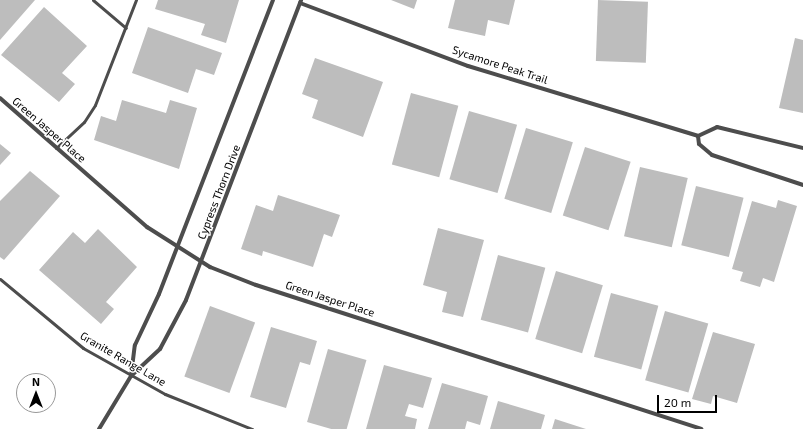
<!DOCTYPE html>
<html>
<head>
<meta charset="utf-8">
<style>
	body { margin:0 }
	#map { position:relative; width:803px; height:429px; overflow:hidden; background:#fff; font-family:"Exo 2",sans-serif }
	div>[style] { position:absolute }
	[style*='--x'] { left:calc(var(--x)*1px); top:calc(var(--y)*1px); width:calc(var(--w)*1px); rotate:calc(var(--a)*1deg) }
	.building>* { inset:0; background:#bdbdbd; transform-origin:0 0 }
	.lane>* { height:3px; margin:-1.5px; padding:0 1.5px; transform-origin:1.5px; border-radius:1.5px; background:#4d4d4d }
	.street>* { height:4px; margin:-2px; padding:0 2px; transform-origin:2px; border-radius:2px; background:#4d4d4d }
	span { translate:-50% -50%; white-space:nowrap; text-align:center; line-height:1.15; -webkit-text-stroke:3px #fff; paint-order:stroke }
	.street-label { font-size:11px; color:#000 }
	.north { position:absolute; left:16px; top:373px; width:40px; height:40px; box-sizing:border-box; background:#fff; border:1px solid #999; border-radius:50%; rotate:0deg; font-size:11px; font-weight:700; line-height:16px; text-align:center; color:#000 }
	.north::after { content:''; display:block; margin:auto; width:14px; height:18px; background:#000; clip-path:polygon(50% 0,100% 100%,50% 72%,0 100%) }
	.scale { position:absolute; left:657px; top:395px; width:60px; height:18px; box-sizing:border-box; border:2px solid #000; border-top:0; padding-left:5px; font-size:12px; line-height:14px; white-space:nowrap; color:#000; -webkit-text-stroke:3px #fff; paint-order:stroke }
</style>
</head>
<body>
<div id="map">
	<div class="building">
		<i style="clip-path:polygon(0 0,35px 0,0 40px)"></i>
		<i style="clip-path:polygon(158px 0,239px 0,226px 43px,201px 35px,205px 24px,155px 9px)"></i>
		<i style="clip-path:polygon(391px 0,417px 0,414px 9px)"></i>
		<i style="clip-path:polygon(455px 0,515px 0,509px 25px,488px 20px,485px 36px,448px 28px)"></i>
		<i style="left:598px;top:0;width:50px;height:61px;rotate:2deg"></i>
		<i style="clip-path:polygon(44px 7px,87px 46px,62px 73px,75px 84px,59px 102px,1px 55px)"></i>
		<i style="clip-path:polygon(148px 27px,222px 53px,214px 75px,196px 69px,188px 93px,132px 73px)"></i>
		<i style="clip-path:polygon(795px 38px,803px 40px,803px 113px,779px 108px)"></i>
		<i style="clip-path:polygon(315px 58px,383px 82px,363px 137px,312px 118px,318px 100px,302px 94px)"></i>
		<i style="left:411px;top:93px;width:49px;height:74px;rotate:15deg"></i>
		<i style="clip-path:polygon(122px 100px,166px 113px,170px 100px,197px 108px,179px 169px,94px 140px,101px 116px,116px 121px)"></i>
		<i style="left:469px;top:111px;width:50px;height:71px;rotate:16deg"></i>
		<i style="left:526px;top:128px;width:49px;height:74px;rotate:17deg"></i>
		<i style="clip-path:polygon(0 144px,11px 153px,0 165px)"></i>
		<i style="left:585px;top:147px;width:48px;height:72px;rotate:18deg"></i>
		<i style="left:640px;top:167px;width:49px;height:71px;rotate:13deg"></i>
		<i style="clip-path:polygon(30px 171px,60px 196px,4px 260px,0 257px,0 201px)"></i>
		<i style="left:696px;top:186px;width:49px;height:61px;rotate:14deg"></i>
		<i style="clip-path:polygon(278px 195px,340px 215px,332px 237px,324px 234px,313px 267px,263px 251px,262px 256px,241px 249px,256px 205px,273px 211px)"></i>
		<i style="clip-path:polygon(778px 200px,797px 206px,774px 282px,763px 278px,760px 287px,740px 281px,743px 272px,732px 269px,752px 201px,776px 208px)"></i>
		<i style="clip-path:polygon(438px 228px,484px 240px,463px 317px,442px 312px,447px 292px,423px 285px)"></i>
		<i style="clip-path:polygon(98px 229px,137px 267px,106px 302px,114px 309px,101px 324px,39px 270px,73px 232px,85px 243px)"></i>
		<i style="left:498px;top:255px;width:49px;height:67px;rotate:15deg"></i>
		<i style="left:556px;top:271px;width:49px;height:71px;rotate:17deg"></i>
		<i style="left:611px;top:293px;width:49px;height:66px;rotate:15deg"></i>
		<i style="left:210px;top:306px;width:48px;height:75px;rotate:20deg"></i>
		<i style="left:665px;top:311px;width:45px;height:72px;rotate:16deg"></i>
		<i style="clip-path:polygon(271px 327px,317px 341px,310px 365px,300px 362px,286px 408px,250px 397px)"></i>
		<i style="clip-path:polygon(713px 332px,755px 344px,737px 403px,713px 396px,711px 404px,692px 399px)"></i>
		<i style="left:328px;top:349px;width:40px;height:76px;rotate:16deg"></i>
		<i style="clip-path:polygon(384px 365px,432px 378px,423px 408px,409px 404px,405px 416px,417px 419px,415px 429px,366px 429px)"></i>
		<i style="clip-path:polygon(442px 383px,488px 396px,480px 425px,467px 421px,465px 429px,428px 429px)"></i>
		<i style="clip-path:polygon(498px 401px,545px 415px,541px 429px,490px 429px)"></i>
		<i style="clip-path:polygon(555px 419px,586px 429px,552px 429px)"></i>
	</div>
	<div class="lane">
		<i style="--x:93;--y:0;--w:43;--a:40.3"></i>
		<i style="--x:56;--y:148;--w:38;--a:-43"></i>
		<i style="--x:84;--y:122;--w:20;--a:-57"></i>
		<i style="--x:95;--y:105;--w:113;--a:-68.7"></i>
		<i style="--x:0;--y:279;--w:108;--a:39.7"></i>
		<i style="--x:83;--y:348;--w:94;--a:29.3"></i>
		<i style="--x:165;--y:394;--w:94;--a:21.9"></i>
	</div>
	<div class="street">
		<i style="--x:300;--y:3;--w:179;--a:20.6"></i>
		<i style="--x:468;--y:66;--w:240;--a:16.9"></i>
		<i style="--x:0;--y:98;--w:196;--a:41.3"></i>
		<i style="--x:147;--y:227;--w:75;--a:32.4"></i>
		<i style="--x:210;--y:267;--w:49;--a:21.4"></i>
		<i style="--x:256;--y:285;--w:468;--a:17.9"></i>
		<i style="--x:698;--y:136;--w:8;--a:83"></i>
		<i style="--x:699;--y:144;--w:17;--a:40"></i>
		<i style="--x:712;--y:155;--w:96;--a:18.2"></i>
		<i style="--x:698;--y:136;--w:21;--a:-25"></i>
		<i style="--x:717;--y:127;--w:89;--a:13.7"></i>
		<i style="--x:131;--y:376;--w:31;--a:-83"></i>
		<i style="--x:135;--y:345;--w:56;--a:-64.8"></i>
		<i style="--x:159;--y:294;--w:315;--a:-68.8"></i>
		<i style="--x:99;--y:429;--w:62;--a:-58.9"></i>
		<i style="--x:131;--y:376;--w:40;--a:-43"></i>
		<i style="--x:160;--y:349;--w:55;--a:-62"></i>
		<i style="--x:186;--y:300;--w:321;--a:-69"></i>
	</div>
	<div class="street-label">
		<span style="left:500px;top:65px;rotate:18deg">Sycamore Peak Trail</span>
		<span style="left:49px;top:130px;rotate:41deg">Green Jasper Place</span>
		<span style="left:219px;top:192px;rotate:-69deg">Cypress Thorn Drive</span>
		<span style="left:330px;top:299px;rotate:18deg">Green Jasper Place</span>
		<span style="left:123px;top:359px;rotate:30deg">Granite Range Lane</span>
	</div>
	<div class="north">N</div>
	<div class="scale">20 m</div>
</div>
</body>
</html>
